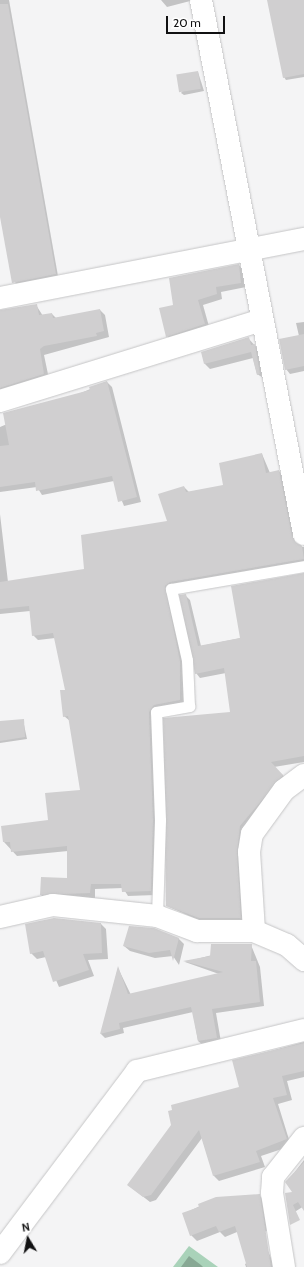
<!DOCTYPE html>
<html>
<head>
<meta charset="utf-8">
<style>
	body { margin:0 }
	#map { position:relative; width:304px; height:1267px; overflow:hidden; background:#f4f4f5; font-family:Cabin,sans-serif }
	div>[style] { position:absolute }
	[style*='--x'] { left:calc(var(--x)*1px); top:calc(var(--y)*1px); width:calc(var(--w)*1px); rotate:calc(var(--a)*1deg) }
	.green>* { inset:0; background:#a9d2b9 }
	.shadow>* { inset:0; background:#0003 }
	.building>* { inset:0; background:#d0cfd0; transform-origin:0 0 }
	.roads { filter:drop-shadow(0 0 1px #c5c5c6) drop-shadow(0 0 1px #c5c5c6) }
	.service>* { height:11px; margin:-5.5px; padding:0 5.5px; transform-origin:5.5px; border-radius:5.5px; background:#fff }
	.minor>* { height:22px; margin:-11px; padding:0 11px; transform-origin:11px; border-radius:11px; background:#fff }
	span { translate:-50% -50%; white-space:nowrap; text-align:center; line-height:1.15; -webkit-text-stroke:3.5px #fff; paint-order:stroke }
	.north { position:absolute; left:8px; top:1219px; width:40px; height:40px; -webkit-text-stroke:3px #fff; paint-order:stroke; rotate:350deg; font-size:11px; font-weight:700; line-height:16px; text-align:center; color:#111112 }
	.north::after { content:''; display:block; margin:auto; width:14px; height:18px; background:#111112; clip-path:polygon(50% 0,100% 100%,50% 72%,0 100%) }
	.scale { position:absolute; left:166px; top:16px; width:59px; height:18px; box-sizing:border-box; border:2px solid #111112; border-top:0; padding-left:5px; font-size:12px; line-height:14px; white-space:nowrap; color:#111112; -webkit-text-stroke:3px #fff; paint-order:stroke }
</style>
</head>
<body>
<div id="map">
	<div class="green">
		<i style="clip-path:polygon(189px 1246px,218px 1267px,173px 1267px)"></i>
	</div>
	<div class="shadow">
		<i style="clip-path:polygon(0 0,9px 0,58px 276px,16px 285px,0 212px)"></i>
		<i style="clip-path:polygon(194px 0,167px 7px,161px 0)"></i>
		<i style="clip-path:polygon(268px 0,304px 0,304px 77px,286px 80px,284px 77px)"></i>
		<i style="clip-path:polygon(198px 72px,204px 91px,184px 95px,181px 93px)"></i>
		<i style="clip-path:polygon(239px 265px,244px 271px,246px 287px,221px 292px,222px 299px,203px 305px,210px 330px,172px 341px,167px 336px,174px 306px)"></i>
		<i style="clip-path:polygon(36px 305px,43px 316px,52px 314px,56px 318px,100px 310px,105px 315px,109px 337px,44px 355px,49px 379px,0 396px,0 312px)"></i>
		<i style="clip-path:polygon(304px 322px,304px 371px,290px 374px,286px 369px,299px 336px,296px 323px)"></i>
		<i style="clip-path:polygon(248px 338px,259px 350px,265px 379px,257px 374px,253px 358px,210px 369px,205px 364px,202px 353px)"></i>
		<i style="clip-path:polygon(107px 382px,112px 387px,141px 502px,124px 506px,114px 481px,42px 495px,37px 487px,0 492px,0 427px)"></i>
		<i style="clip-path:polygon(262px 454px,270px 473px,279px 471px,283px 476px,300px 547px,304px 547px,304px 564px,171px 589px,185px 667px,185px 705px,159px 710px,155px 895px,128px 896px,123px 888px,95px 889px,95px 898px,46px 900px,41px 895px,68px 879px,68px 851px,17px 856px,4px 842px,49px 821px,81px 791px,70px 721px,64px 716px,66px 691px,55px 638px,38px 640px,33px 635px,30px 611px,0 614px,0 514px,8px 582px,85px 570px,168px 522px,184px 487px,189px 492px,224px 486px)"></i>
		<i style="clip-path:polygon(304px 574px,304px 762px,274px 767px,288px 780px,245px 831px,245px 923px,205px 923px,167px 906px,231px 713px,226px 673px,200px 678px,196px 673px,185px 595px,190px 600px,201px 646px,241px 638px)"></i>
		<i style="clip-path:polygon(23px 720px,27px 739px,0 743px,0 722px)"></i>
		<i style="clip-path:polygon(101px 924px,106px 929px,108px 959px,88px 960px,94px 976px,59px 987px,46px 957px,37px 959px,31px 953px)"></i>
		<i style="clip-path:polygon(178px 938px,184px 944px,179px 965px,173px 956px,155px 958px,130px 951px,124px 946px)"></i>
		<i style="clip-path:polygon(251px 945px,260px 967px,264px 1006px,216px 1013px,221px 1042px,203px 1045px,198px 1041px,193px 1012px,123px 1028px,124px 1033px,105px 1038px,101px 1034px,118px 968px,131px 995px,219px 974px,185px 962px)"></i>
		<i style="clip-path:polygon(304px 1042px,304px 1077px,287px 1081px,292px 1100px,278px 1104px,291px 1146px,261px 1156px,265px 1167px,219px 1181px,214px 1176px,202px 1138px,156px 1200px,150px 1202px,128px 1185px,240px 1088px,234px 1061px)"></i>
		<i style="clip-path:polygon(304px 1160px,304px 1206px,293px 1213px,288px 1208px,294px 1193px,287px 1182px)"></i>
		<i style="clip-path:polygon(259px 1195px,265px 1201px,269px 1229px,246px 1245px,237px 1232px,225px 1237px,220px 1232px,197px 1241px,191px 1235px,183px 1214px,217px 1198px)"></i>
		<i style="clip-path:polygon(268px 1251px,275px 1267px,246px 1267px,245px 1264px)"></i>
		<i style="clip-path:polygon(189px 1256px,201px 1265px,203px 1267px,181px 1267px)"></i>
	</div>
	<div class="building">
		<i style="clip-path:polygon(267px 0,304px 0,304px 74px,283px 78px)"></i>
		<i style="clip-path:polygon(0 4px,8px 4px,56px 274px,12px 283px,0 217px)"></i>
		<i style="left:198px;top:71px;width:18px;height:22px;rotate:81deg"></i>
		<i style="clip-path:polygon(239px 264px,241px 283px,216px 287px,217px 294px,198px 300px,205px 324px,166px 337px,159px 308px,173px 305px,169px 278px)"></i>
		<i style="clip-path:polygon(37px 304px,39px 315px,52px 313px,53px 318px,100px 309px,104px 331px,96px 333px,97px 336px,44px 346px,40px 349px,44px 374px,0 388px,0 310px)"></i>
		<i style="clip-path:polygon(304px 334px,304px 366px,285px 370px,279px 339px)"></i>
		<i style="clip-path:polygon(249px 337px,251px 345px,255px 344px,260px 374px,257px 375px,251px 352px,204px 364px,201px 352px)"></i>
		<i style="clip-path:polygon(107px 381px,137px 497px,118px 502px,112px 476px,36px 491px,35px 482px,0 487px,0 446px,9px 445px,3px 413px,90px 390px,89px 387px)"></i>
		<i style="clip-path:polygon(262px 453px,266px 473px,279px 470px,292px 536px,302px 546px,304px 559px,170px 582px,165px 586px,180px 661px,180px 700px,154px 705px,149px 712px,153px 820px,151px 891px,122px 892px,121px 884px,91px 884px,90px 893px,40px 895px,41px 877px,67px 878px,67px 846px,11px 852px,10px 842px,3px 842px,1px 826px,48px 820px,45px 793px,80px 790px,68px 716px,63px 717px,60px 690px,65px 690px,53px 633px,32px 636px,29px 606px,0 609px,0 582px,84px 569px,81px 535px,167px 521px,158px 494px,184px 486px,186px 492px,223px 485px,219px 463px)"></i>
		<i style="clip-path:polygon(304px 573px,304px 756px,271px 762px,283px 775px,240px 826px,237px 853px,241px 918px,199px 918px,166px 906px,163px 718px,230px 712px,224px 668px,195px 674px,179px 595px,186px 594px,198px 646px,240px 638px,231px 586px)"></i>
		<i style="clip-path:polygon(24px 719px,25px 737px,0 741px,0 721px)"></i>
		<i style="clip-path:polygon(54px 918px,101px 923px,102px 953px,83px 954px,89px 970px,53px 982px,43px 951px,30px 954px,25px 924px)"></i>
		<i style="clip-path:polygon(129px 926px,154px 928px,179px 938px,173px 961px,170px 950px,149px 953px,123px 946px)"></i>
		<i style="clip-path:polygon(211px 944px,252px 944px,251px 961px,256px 961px,260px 1002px,212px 1009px,217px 1038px,198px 1041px,191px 1007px,119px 1023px,120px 1029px,100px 1034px,118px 966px,128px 994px,223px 972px,183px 961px,210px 956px)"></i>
		<i style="clip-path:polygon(304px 1043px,304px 1071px,282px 1076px,287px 1095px,273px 1098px,287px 1139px,256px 1151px,260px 1162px,213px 1176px,199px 1130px,151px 1195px,143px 1197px,127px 1185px,171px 1125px,168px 1111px,172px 1110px,171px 1105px,239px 1087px,232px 1060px)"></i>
		<i style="clip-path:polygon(304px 1162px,304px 1211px,298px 1202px,293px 1205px,300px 1220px,290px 1225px,285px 1193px,292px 1192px,285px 1182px)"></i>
		<i style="clip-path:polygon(260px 1194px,271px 1267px,247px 1267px,235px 1226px,219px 1232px,216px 1226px,190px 1236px,182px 1213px,199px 1207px,198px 1204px,216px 1197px)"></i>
	</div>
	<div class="roads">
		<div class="service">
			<i style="--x:157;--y:916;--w:96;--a:-88.2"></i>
			<i style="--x:160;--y:820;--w:108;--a:-92.1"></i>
			<i style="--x:156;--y:712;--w:34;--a:-10"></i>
			<i style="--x:189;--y:706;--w:46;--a:-92.5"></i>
			<i style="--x:187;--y:660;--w:73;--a:-102.7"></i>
			<i style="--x:171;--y:589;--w:135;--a:-9.8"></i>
		</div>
		<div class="minor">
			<i style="--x:201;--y:0;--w:544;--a:79.08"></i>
			<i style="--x:0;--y:298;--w:310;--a:-11"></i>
			<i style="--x:0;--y:401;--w:274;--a:-17.2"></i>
			<i style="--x:0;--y:917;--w:54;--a:-12.8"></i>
			<i style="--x:53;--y:905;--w:105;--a:6"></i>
			<i style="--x:157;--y:916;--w:43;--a:20.6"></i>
			<i style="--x:197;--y:931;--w:57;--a:0"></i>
			<i style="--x:254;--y:931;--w:36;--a:23"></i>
			<i style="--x:287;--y:945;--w:23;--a:41"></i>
			<i style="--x:254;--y:931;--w:79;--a:-93.6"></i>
			<i style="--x:249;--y:852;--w:18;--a:-81"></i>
			<i style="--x:252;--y:834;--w:54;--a:-54"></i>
			<i style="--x:284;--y:790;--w:25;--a:-37"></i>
			<i style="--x:0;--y:1253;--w:228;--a:-53"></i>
			<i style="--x:137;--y:1071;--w:172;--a:-13.8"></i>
			<i style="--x:284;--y:1267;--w:75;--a:-99.2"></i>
			<i style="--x:272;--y:1193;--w:16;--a:-86"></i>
			<i style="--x:273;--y:1177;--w:50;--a:-51.5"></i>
		</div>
	</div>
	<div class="north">N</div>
	<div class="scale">20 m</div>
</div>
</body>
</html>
